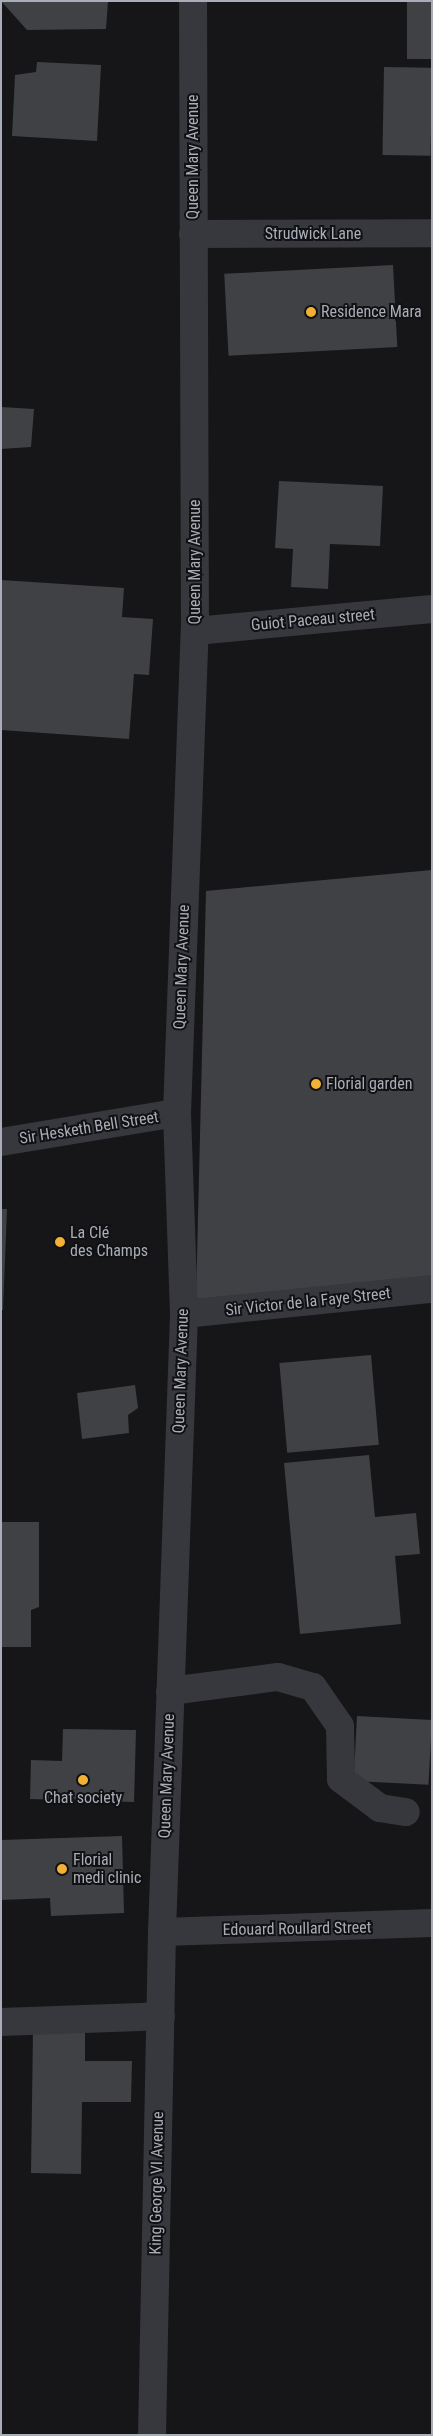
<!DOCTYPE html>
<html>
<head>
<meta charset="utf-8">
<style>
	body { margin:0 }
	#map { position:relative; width:433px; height:2436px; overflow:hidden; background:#161618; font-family:"Roboto Condensed",sans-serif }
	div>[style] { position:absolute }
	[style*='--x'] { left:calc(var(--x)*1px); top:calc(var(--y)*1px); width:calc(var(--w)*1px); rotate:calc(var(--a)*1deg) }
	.building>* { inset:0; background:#404145; transform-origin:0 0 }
	.minor>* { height:28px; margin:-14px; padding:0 14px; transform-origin:14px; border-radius:14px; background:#37383d }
	.dots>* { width:14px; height:14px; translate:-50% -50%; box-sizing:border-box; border:2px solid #111113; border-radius:50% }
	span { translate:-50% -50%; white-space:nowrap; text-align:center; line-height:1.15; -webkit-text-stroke:4px #111113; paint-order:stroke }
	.street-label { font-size:16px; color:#a8adb8 }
	.poi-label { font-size:16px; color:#a8adb8 }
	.left { translate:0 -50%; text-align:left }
	.frame { position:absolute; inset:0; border:2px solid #a8adb8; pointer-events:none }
</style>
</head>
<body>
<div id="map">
	<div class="building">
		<i style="clip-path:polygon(1px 1px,108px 1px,106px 29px,27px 30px)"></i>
		<i style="left:407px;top:1px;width:25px;height:58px"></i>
		<i style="clip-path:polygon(37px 62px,101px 65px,97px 141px,12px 136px,15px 75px,36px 72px)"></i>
		<i style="left:384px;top:67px;width:48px;height:88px;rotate:1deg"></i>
		<i style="left:393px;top:265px;width:82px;height:169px;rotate:87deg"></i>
		<i style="clip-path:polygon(1px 407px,34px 409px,31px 447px,1px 449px)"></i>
		<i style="clip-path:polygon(279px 481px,383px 486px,380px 546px,330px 544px,328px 589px,291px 587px,293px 549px,275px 548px)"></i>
		<i style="clip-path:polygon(1px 580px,124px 588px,122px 617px,153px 619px,149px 675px,134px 674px,129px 739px,1px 730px)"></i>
		<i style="clip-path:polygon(432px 870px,432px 1277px,196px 1299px,206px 891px)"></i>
		<i style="clip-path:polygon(1px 1209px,7px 1209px,3px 1310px,1px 1310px)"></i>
		<i style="left:371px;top:1355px;width:90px;height:92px;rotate:85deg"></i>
		<i style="clip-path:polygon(135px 1385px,138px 1408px,128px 1415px,129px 1433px,82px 1439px,77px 1393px)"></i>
		<i style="clip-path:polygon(369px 1455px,375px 1517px,416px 1513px,420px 1554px,395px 1556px,401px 1624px,300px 1634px,284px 1463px)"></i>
		<i style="clip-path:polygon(1px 1522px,39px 1522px,39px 1607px,31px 1610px,31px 1647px,1px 1647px)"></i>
		<i style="left:357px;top:1716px;width:75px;height:65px;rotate:3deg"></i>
		<i style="clip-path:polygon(63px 1729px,136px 1730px,134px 1802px,30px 1799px,31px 1760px,62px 1761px)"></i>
		<i style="clip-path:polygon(122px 1836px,124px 1913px,51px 1916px,50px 1898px,1px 1900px,1px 1840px)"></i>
		<i style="clip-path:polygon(33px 2031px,85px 2031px,85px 2061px,132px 2061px,131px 2102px,82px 2102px,81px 2174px,31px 2173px)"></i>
	</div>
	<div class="minor">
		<i style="--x:193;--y:234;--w:239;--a:-0.2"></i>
		<i style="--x:195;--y:631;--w:238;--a:-5.3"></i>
		<i style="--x:1;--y:1142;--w:178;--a:-9.4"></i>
		<i style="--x:184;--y:1314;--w:249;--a:-5.8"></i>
		<i style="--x:170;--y:1691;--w:109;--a:-7.4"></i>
		<i style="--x:278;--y:1677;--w:36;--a:16"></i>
		<i style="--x:313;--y:1687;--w:47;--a:55.3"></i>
		<i style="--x:340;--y:1726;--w:53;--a:88.9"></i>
		<i style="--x:341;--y:1779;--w:49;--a:36.6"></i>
		<i style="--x:380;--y:1808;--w:26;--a:9"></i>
		<i style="--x:162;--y:1932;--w:270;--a:-1.9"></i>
		<i style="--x:1;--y:2022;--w:160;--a:-2.1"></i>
		<i style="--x:152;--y:2435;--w:503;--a:-88.86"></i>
		<i style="--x:162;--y:1932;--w:618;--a:-87.96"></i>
		<i style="--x:184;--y:1314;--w:201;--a:-92"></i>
		<i style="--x:177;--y:1113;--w:482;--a:-87.9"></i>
		<i style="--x:195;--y:631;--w:630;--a:-90.18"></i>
	</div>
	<div class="dots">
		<i style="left:311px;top:312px;background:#f2b134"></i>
		<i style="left:316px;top:1084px;background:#f2b134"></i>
		<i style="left:60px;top:1242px;background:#f2b134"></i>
		<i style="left:83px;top:1780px;background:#f2b134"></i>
		<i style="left:62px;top:1869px;background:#f2b134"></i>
	</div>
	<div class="street-label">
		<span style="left:193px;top:157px;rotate:-90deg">Queen Mary Avenue</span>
		<span style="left:313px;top:234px">Strudwick Lane</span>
		<span style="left:195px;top:562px;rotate:-90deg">Queen Mary Avenue</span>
		<span style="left:313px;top:620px;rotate:-5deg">Guiot Paceau street</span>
		<span style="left:182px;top:967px;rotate:-88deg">Queen Mary Avenue</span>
		<span style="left:89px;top:1128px;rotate:-9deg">Sir Hesketh Bell Street</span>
		<span style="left:308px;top:1302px;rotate:-6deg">Sir Victor de la Faye Street</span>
		<span style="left:181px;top:1371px;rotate:-88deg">Queen Mary Avenue</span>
		<span style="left:167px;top:1776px;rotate:-88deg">Queen Mary Avenue</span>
		<span style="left:297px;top:1929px;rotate:-1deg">Edouard Roullard Street</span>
		<span style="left:157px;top:2183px;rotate:-89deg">King George VI Avenue</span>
	</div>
	<div class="poi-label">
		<span class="left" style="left:321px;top:312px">Residence Mara</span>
		<span class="left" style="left:326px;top:1084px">Florial garden</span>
		<span class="left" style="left:70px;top:1242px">La Clé<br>des Champs</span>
		<span style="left:83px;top:1798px">Chat society</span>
		<span class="left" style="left:73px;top:1869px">Florial<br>medi clinic</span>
	</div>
	<div class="frame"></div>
</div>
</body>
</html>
